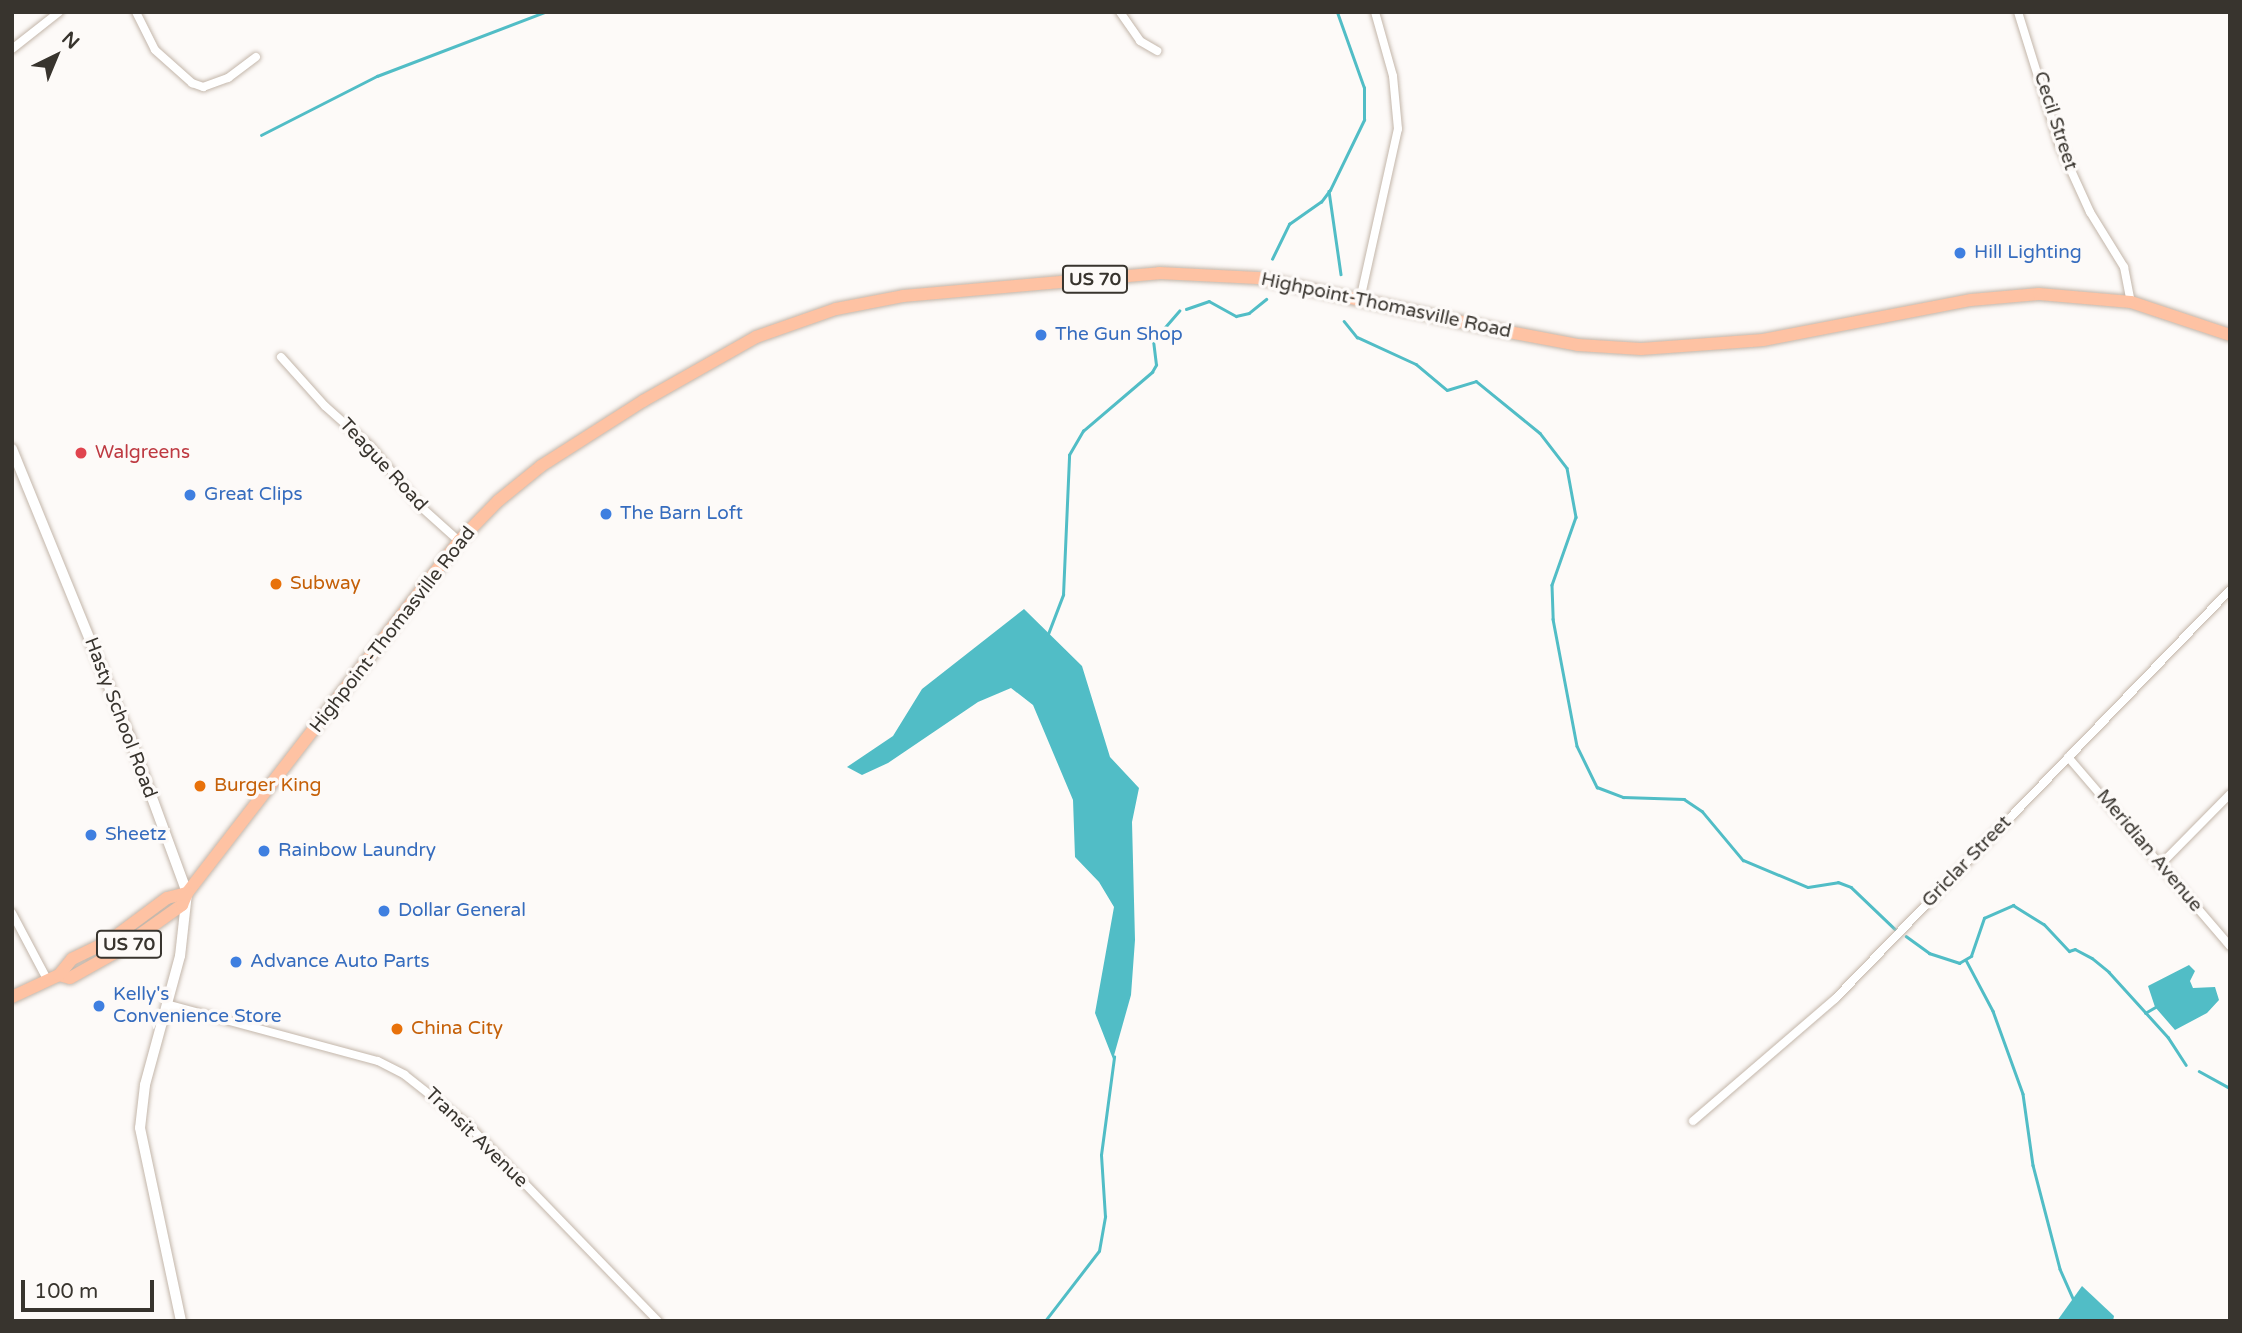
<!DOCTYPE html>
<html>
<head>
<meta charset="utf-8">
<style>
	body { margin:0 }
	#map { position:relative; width:2242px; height:1333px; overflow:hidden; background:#fdfaf8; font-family:"Varela Round",sans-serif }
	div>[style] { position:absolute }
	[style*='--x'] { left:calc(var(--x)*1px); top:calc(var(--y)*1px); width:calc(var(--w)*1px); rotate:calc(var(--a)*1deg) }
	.water>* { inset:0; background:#51bdc6 }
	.stream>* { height:2.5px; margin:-1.25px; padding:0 1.25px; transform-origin:1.25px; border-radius:1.25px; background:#51bdc6 }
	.roads { filter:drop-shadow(0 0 2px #c3b6aa) drop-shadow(0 0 2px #c3b6aa) }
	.minor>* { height:8px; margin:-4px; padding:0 4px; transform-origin:4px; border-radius:4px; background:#fff }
	.tertiary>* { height:10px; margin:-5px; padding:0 5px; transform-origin:5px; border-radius:5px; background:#fff }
	.primary>* { height:12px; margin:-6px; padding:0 6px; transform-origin:6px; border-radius:6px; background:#fec2a3 }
	.dots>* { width:19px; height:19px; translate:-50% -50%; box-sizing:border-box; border:4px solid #fdfaf8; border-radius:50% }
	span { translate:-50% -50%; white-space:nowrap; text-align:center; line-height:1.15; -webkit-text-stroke:7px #fdfaf8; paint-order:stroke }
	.shield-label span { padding:2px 5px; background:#fdfaf8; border:2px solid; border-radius:5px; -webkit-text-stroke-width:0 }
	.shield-label { font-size:18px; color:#38342e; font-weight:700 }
	.street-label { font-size:19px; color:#38342e }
	.shop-label { font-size:19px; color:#366cbe }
	.left { translate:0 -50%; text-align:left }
	.health-label { font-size:19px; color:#be3a42 }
	.food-label { font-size:19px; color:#c56008 }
	.frame { position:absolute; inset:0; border:14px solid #38342e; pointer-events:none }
	.north { position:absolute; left:21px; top:21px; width:70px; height:70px; -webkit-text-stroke:5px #fdfaf8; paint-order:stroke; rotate:43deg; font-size:19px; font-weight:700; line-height:28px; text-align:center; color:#38342e }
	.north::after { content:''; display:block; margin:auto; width:24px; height:32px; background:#38342e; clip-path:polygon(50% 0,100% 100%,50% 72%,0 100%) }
	.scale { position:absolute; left:21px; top:1280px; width:133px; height:32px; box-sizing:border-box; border:4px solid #38342e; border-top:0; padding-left:9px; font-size:21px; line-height:24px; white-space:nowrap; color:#38342e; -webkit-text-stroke:5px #fdfaf8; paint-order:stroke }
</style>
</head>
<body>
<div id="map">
	<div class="water">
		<i style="clip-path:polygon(1024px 609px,1082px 666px,1110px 757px,1139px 788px,1132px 822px,1135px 940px,1131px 995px,1113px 1059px,1095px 1013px,1114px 907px,1099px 882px,1075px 857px,1073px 800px,1033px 705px,1011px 688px,978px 702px,888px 763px,862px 775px,847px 767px,893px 736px,922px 689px)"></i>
		<i style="clip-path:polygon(2189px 965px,2195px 971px,2190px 981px,2193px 988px,2215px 987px,2219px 1000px,2207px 1013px,2175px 1030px,2155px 1007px,2148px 986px)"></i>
		<i style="clip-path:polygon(2082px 1286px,2114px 1316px,2113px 1321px,2057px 1321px)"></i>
	</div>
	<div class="stream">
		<i style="--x:261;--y:135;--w:130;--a:-27"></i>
		<i style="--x:377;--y:76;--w:180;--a:-20.9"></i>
		<i style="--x:1329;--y:191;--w:84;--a:81.8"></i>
		<i style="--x:1272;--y:259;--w:39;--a:-64"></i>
		<i style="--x:1289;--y:224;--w:39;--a:-35"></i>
		<i style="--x:1321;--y:202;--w:15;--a:-53"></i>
		<i style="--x:1330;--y:190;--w:78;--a:-64.1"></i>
		<i style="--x:1364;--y:120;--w:32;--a:-90"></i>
		<i style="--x:1364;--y:88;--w:81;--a:-109.6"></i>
		<i style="--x:1186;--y:309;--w:24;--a:-19"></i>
		<i style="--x:1209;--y:301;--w:31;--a:29"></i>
		<i style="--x:1236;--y:316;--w:13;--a:-13"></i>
		<i style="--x:1249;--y:313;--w:22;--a:-39"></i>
		<i style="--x:1344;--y:321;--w:21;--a:51"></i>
		<i style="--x:1357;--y:337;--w:65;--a:24.6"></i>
		<i style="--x:1416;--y:364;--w:40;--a:40"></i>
		<i style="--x:1447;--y:390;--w:30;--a:-17"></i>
		<i style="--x:1476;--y:381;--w:82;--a:39.1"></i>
		<i style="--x:1540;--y:433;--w:44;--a:52.4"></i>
		<i style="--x:1567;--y:468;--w:50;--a:79.6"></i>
		<i style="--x:1576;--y:517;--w:72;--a:109.4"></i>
		<i style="--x:1552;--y:585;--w:34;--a:88"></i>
		<i style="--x:1553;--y:619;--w:129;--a:79.3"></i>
		<i style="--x:1577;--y:746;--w:46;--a:64"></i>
		<i style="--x:1597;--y:787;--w:28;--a:21"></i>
		<i style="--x:1623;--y:797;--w:61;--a:1.9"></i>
		<i style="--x:1684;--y:799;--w:22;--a:34"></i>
		<i style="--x:1702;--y:811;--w:64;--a:50.1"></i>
		<i style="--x:1743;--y:860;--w:70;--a:22.6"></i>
		<i style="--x:1808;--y:887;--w:30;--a:-9"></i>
		<i style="--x:1838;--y:882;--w:14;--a:21"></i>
		<i style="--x:1851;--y:887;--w:61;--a:43.7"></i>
		<i style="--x:1048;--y:634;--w:42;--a:-69"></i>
		<i style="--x:1063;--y:595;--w:140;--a:-87.5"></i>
		<i style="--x:1069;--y:455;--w:28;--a:-60"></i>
		<i style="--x:1083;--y:431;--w:91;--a:-40.5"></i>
		<i style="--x:1152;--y:372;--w:8;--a:-60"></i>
		<i style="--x:1156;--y:365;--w:24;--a:-97"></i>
		<i style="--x:1153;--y:341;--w:40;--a:-49"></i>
		<i style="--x:1906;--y:936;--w:29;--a:36"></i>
		<i style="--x:1929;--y:953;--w:32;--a:18"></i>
		<i style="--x:1959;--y:963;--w:14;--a:-30"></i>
		<i style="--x:1971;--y:956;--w:40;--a:-71.1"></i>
		<i style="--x:1984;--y:918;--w:32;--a:-24"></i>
		<i style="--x:2013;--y:905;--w:36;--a:32"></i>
		<i style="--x:2044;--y:924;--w:37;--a:47"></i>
		<i style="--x:2069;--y:951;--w:6;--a:-18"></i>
		<i style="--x:2075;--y:949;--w:19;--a:28"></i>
		<i style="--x:2092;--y:958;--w:22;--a:39"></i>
		<i style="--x:2109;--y:972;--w:88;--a:47.8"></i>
		<i style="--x:2168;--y:1037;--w:33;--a:57"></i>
		<i style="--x:1966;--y:960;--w:58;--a:62.1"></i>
		<i style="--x:1993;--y:1011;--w:88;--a:70.1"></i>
		<i style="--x:2023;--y:1094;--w:72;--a:82"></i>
		<i style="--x:2033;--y:1165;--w:107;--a:75.4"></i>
		<i style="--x:2060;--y:1269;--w:32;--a:66"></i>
		<i style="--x:2145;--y:1013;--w:14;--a:-30"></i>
		<i style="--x:2199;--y:1071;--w:35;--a:29"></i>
		<i style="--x:1045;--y:1321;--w:88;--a:-52.4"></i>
		<i style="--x:1099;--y:1251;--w:35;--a:-80"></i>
		<i style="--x:1105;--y:1217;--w:62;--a:-93.7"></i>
		<i style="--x:1101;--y:1155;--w:99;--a:-82.4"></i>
	</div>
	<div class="roads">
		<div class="minor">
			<i style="--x:136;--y:12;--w:42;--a:63.4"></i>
			<i style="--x:155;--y:50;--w:50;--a:41.7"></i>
			<i style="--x:192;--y:83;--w:12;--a:20"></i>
			<i style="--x:203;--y:87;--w:27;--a:-20"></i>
			<i style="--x:228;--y:78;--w:35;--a:-37"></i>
			<i style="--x:1120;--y:12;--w:35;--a:55"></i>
			<i style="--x:1140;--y:41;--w:20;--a:30"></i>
			<i style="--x:2018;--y:12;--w:138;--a:72.7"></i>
			<i style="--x:2059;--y:144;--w:75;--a:65.5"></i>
			<i style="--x:2090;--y:212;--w:65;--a:58.3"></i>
			<i style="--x:2124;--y:267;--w:36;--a:79"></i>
			<i style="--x:12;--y:49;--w:60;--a:-38.2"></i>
			<i style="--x:1360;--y:300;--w:175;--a:-77.5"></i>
			<i style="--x:1398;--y:129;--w:53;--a:-95.4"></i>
			<i style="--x:1393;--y:76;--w:66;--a:-105.7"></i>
			<i style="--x:281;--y:357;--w:66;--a:48.1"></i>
			<i style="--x:325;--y:406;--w:62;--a:41.7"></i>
			<i style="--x:371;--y:447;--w:78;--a:50.2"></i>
			<i style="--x:421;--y:507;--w:51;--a:41.8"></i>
			<i style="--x:2068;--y:757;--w:249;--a:49.4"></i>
			<i style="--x:2161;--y:864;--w:98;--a:-45.4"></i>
			<i style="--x:12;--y:913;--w:77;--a:62.1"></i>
			<i style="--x:170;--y:1005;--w:215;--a:15.1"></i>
			<i style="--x:378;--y:1061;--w:30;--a:27"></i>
			<i style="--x:405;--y:1075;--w:80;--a:38.4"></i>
			<i style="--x:468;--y:1125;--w:273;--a:45.9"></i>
			<i style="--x:1693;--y:1121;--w:187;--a:-40.7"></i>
			<i style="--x:1835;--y:999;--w:569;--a:-46"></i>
		</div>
		<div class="tertiary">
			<i style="--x:12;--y:449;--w:309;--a:67.8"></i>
			<i style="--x:129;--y:735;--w:168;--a:69.8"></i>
			<i style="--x:187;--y:893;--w:63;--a:96.3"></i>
			<i style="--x:180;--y:956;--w:134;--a:105.2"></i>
			<i style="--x:145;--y:1085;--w:43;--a:96.6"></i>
			<i style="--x:140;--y:1128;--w:197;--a:78"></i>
		</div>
		<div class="primary">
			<i style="--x:59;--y:975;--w:11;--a:15"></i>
			<i style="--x:70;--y:978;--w:49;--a:-29.2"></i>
			<i style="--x:113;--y:954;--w:85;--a:-35.4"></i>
			<i style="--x:182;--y:905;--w:13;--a:-67"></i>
			<i style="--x:187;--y:893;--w:445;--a:-52.3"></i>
			<i style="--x:459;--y:541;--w:56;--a:-45.7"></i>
			<i style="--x:498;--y:501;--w:55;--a:-39.1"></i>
			<i style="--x:541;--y:466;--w:121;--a:-32.5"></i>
			<i style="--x:643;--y:401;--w:130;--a:-29.5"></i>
			<i style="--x:756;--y:337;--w:85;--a:-19.3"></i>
			<i style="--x:836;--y:309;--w:68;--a:-11"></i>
			<i style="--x:903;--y:296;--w:257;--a:-5.1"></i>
			<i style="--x:1159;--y:273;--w:99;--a:2.9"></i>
			<i style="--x:1258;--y:278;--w:240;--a:12.2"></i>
			<i style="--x:1493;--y:329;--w:86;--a:10.7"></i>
			<i style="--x:1578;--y:345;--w:63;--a:3.6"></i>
			<i style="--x:1641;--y:349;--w:122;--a:-4.2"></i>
			<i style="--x:1763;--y:340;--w:212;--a:-10.9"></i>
			<i style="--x:1971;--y:300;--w:68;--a:-5"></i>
			<i style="--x:2039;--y:294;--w:92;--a:5"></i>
			<i style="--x:2131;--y:302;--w:104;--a:18.4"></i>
			<i style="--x:12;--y:997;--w:52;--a:-25.1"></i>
			<i style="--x:59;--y:975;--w:21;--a:-51"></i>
			<i style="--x:72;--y:959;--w:41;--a:-25.9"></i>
			<i style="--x:109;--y:941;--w:72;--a:-36.6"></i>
			<i style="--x:167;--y:898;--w:21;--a:-14"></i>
		</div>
	</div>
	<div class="dots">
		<i style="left:1960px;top:253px;background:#3f7fe0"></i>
		<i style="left:1041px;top:335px;background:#3f7fe0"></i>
		<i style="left:81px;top:453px;background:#e0444e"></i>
		<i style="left:190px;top:495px;background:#3f7fe0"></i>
		<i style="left:606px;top:514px;background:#3f7fe0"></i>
		<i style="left:276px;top:584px;background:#e8710a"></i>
		<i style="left:200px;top:786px;background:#e8710a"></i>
		<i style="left:91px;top:835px;background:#3f7fe0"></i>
		<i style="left:264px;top:851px;background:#3f7fe0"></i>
		<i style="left:384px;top:911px;background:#3f7fe0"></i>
		<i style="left:236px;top:962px;background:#3f7fe0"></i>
		<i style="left:99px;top:1006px;background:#3f7fe0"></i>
		<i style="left:397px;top:1029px;background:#e8710a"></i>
	</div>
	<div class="shield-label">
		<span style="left:1095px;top:279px">US 70</span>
		<span style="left:129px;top:944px">US 70</span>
	</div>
	<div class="street-label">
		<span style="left:2055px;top:121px;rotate:72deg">Cecil Street</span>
		<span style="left:1386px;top:306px;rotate:12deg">Highpoint-Thomasville Road</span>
		<span style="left:383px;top:465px;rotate:47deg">Teague Road</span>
		<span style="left:393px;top:630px;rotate:-52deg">Highpoint-Thomasville Road</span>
		<span style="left:120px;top:718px;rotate:69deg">Hasty School Road</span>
		<span style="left:2149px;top:851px;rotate:50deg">Meridian Avenue</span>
		<span style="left:1967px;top:862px;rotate:-46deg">Griclar Street</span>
		<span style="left:476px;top:1138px;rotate:44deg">Transit Avenue</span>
	</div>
	<div class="shop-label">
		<span class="left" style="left:1974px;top:253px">Hill Lighting</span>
		<span class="left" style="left:1055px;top:335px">The Gun Shop</span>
		<span class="left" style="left:204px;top:495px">Great Clips</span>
		<span class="left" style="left:620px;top:514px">The Barn Loft</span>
		<span class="left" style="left:105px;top:835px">Sheetz</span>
		<span class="left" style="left:278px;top:851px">Rainbow Laundry</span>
		<span class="left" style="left:398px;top:911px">Dollar General</span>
		<span class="left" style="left:250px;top:962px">Advance Auto Parts</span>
		<span class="left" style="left:113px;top:1006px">Kelly's<br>Convenience Store</span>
	</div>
	<div class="health-label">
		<span class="left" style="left:95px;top:453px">Walgreens</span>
	</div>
	<div class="food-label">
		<span class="left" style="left:290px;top:584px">Subway</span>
		<span class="left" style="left:214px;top:786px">Burger King</span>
		<span class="left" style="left:411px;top:1029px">China City</span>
	</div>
	<div class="frame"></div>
	<div class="north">N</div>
	<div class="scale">100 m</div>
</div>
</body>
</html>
